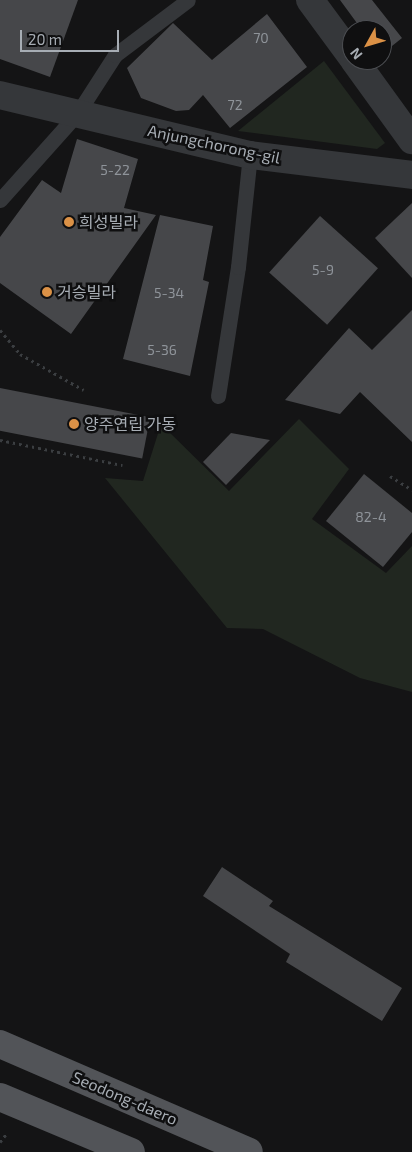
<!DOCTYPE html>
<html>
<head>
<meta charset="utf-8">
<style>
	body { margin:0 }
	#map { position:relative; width:412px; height:1152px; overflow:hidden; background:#141415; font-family:"Exo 2","Noto Sans KR",sans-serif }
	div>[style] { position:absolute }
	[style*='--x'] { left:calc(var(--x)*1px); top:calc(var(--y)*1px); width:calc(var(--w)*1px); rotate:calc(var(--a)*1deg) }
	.green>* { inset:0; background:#212720 }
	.building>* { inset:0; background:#46474a; transform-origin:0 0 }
	.path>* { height:3px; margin-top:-1.5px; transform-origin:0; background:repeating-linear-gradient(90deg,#3b3e41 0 2.5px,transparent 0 6.5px) }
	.service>* { height:15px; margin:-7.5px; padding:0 7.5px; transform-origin:7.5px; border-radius:7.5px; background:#35373a }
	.minor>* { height:28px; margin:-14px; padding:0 14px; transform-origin:14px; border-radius:14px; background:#35373a }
	.primary>* { height:28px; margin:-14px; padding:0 14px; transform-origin:14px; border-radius:14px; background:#525458 }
	.dots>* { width:14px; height:14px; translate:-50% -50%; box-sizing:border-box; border:2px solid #0f0f10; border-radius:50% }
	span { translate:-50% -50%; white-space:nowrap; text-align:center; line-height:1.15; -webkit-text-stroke:5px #0f0f10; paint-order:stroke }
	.number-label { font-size:14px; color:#8f949a }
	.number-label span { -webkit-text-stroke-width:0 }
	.street-label { font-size:16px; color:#a7adb4 }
	.poi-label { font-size:16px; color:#a7adb4 }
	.left { translate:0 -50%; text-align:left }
	.north { position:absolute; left:342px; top:20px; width:50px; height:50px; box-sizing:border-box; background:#0f0f10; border:1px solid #4c4e52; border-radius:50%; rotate:231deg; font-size:14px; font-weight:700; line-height:20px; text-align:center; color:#a7adb4 }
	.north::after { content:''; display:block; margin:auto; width:18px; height:22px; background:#db9146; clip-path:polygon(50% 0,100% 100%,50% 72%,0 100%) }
	.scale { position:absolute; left:20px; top:30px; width:99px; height:22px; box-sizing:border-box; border:2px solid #a7adb4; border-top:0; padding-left:6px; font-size:15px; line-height:18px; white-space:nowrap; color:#a7adb4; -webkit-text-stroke:4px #0f0f10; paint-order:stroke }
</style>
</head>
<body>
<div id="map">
	<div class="green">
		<i style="clip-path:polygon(324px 61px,385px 143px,377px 149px,238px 131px)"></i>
		<i style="clip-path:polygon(299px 419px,349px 469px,312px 519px,386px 573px,412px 546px,412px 692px,360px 678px,263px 629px,227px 628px,105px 478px,143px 481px,161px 424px,229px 491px)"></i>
	</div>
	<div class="building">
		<i style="clip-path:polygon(0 0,78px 0,50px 77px,0 59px)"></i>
		<i style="clip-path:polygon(340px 0,372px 0,402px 38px,382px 54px,382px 30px,362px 30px)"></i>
		<i style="clip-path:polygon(267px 14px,307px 67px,230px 128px,203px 95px,189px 110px,176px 111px,141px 98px,127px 68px,173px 23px,212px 60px)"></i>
		<i style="clip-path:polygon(77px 139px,138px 159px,124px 208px,156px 215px,71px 334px,0 283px,0 237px,42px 180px,61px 193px)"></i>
		<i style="clip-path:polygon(412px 203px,412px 278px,375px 238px)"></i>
		<i style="clip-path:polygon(160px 215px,213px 226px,203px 280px,209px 282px,190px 376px,123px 359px)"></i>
		<i style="left:320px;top:216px;width:78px;height:76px;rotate:42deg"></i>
		<i style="clip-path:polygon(412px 310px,412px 442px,360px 392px,340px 414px,285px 400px,349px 328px,372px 350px)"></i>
		<i style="left:0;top:388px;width:153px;height:42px;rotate:11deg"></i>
		<i style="clip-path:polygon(231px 433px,270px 440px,226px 485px,203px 462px)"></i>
		<i style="clip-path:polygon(364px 474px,412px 513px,412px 532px,383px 567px,326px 521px)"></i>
		<i style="clip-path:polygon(222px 867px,273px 901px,269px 906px,402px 988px,382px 1021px,286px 962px,290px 954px,203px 896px)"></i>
	</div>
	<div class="path">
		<i style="--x:0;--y:330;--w:31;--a:50"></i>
		<i style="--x:20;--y:354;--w:73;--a:29.4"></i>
		<i style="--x:0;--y:440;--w:125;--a:11.6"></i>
		<i style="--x:390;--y:476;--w:26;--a:32"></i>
		<i style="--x:0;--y:1142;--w:11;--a:-52"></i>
	</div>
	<div class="service">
		<i style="--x:0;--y:200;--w:115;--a:-48.2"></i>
		<i style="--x:77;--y:114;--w:70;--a:-57.2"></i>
		<i style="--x:115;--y:55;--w:91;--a:-37"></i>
		<i style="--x:218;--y:396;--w:131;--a:-81.2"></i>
		<i style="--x:238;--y:267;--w:113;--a:-83.9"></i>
	</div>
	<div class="minor">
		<i style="--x:310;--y:0;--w:71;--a:53.6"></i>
		<i style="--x:354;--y:60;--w:99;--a:54.1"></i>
		<i style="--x:0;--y:95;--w:257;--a:13.5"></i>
		<i style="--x:250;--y:155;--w:163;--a:7"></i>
	</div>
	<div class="primary">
		<i style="--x:0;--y:1044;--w:271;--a:23.4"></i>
		<i style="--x:0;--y:1097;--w:142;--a:22.8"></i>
	</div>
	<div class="dots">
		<i style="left:69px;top:222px;background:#db9146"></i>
		<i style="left:47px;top:292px;background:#db9146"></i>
		<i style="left:74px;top:424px;background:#db9146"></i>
	</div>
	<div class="number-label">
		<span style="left:261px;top:38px">70</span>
		<span style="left:235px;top:105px">72</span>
		<span style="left:115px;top:170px">5-22</span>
		<span style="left:323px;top:270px">5-9</span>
		<span style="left:169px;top:293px">5-34</span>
		<span style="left:162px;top:350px">5-36</span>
		<span style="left:371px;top:517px">82-4</span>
	</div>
	<div class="street-label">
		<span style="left:214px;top:144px;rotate:12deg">Anjungchorong-gil</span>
		<span style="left:125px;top:1098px;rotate:23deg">Seodong-daero</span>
	</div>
	<div class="poi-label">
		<span class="left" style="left:79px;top:222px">희성빌라</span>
		<span class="left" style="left:57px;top:292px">거승빌라</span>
		<span class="left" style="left:84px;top:424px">양주연립 가동</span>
	</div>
	<div class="north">N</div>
	<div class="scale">20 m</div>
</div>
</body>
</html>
